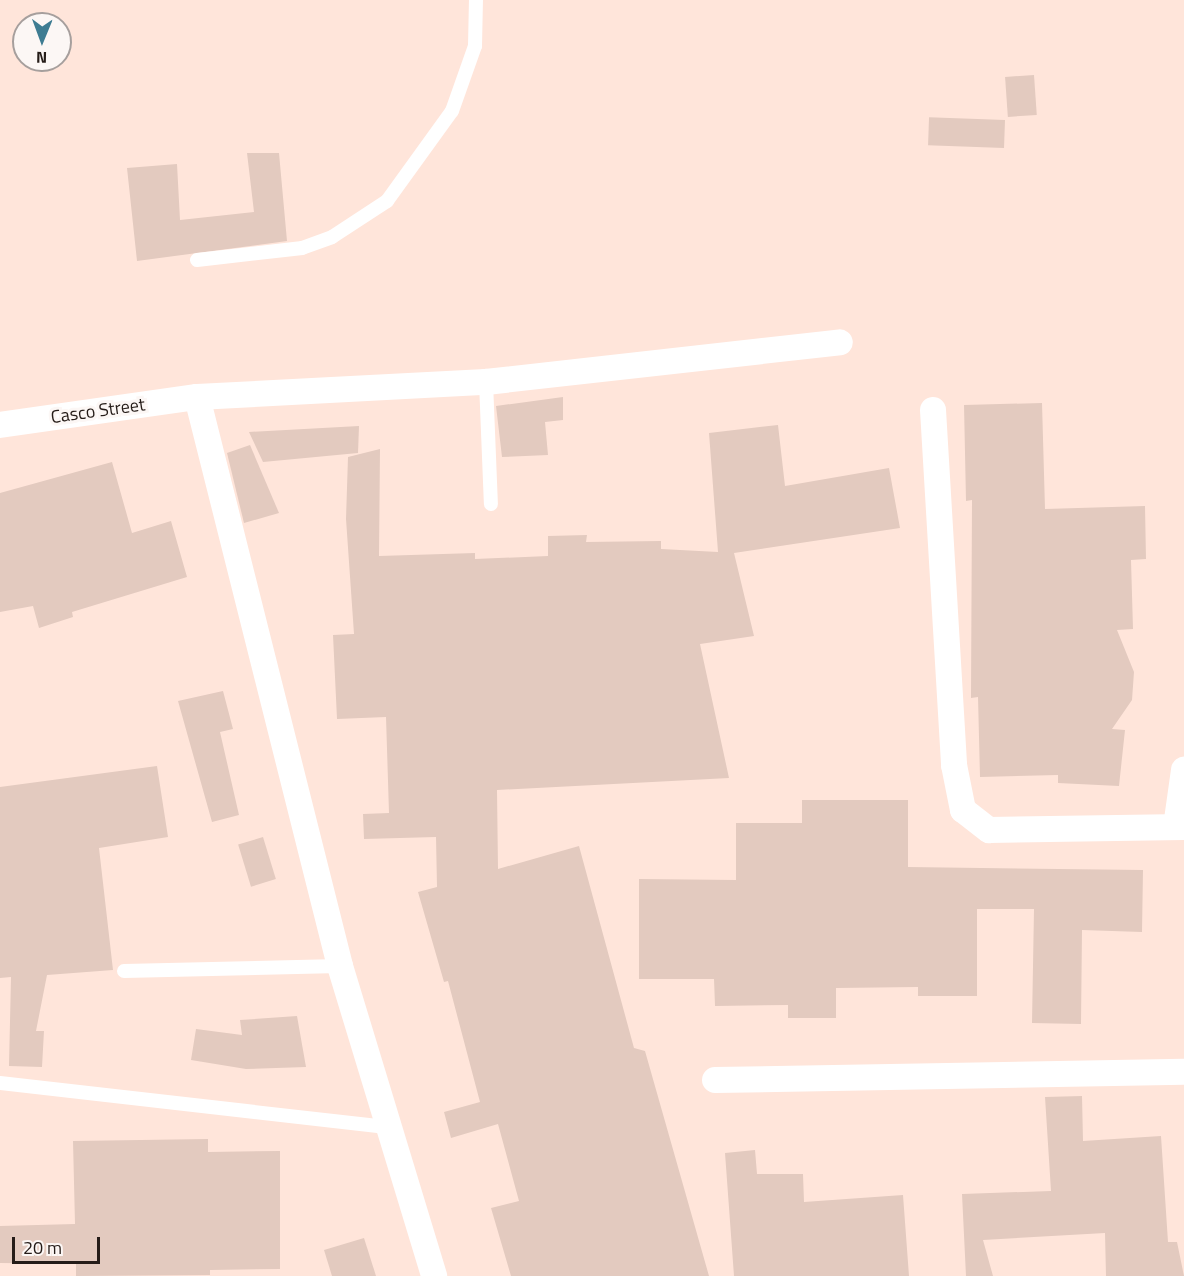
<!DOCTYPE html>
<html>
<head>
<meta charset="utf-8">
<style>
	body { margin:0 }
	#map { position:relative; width:1184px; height:1276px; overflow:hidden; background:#ffe5da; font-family:"Titillium Web",sans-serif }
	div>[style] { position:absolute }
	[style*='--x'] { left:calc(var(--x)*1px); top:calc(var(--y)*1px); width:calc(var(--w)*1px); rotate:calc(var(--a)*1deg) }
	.building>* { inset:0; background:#e3cabf; transform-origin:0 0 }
	.lane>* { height:14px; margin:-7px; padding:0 7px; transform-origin:7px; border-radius:7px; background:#fff }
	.street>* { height:26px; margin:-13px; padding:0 13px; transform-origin:13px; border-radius:13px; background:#fff }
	span { translate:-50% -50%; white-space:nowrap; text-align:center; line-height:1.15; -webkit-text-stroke:6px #fcf7f5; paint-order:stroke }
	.street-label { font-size:18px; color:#251c18 }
	.north { position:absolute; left:12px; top:12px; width:60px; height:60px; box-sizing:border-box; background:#fcf7f5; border:2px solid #a69f9d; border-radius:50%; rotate:181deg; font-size:16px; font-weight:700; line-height:24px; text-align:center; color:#251c18 }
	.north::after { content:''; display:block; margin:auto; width:21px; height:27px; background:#3e7c92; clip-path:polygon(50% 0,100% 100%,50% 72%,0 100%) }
	.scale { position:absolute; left:12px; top:1237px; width:88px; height:27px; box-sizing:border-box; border:3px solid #251c18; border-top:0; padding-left:8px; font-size:18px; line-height:21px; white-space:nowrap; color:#251c18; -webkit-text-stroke:4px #fcf7f5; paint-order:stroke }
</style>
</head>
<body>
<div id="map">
	<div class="building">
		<i style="left:1034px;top:75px;width:40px;height:29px;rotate:86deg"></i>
		<i style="left:1005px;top:120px;width:28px;height:76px;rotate:92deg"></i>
		<i style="clip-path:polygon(247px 153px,279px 153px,287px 241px,137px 261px,127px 168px,177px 164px,180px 220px,254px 212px)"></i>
		<i style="clip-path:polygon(563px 397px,563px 420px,545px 422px,548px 455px,502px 457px,496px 406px)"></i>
		<i style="clip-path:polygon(1042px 403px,1045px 509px,1145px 506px,1146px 559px,1131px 560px,1133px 629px,1117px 630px,1134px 672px,1132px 700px,1112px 729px,1125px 730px,1119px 786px,1058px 783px,1058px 775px,980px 777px,978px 697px,971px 698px,972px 500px,966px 501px,964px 405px)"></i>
		<i style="clip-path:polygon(778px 425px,785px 486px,889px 468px,900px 528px,734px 553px,754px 636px,700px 644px,729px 778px,497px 790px,498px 869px,579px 846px,634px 1048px,645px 1051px,709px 1276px,511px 1276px,491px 1208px,519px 1201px,498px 1124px,451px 1138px,444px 1112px,480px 1102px,448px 981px,444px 982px,418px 892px,437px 887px,436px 837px,364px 839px,363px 814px,389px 813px,386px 717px,337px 719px,333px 635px,354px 634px,346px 519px,348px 457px,380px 449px,379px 556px,475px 553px,475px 559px,548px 556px,548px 536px,587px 535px,586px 542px,661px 541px,661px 549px,718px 552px,709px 433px)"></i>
		<i style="clip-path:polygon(359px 426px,358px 453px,263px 462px,249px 432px)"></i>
		<i style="clip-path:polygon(250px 445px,279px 513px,244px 523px,227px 453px)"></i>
		<i style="clip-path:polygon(112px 462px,132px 533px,171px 521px,187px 577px,72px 612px,73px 617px,39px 628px,33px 606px,0 612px,0 493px)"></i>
		<i style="clip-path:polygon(223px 691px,233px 729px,220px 732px,239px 815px,212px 822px,178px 701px)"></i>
		<i style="clip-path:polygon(157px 766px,168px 837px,99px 848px,113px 970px,47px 975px,36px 1031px,44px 1031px,42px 1067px,9px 1066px,11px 977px,0 978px,0 787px)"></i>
		<i style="clip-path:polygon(802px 800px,908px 800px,908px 867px,1143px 870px,1142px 932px,1082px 930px,1081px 1024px,1032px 1023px,1034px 909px,977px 909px,977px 996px,918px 996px,918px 987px,836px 988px,836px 1018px,788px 1018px,788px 1005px,715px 1006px,714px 979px,639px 979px,639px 879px,736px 880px,736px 823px,802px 823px)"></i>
		<i style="left:263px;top:837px;width:44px;height:26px;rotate:73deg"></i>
		<i style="clip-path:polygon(297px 1016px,306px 1067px,246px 1069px,191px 1060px,196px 1029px,242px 1035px,240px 1020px)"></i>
		<i style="clip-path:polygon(1082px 1096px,1083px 1141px,1161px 1136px,1168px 1242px,1177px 1242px,1184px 1276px,1106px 1276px,1105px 1233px,983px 1240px,993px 1276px,966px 1276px,962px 1194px,1051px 1191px,1045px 1097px)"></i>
		<i style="clip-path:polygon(208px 1139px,208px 1152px,280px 1151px,280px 1269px,210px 1270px,210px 1275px,76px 1276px,76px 1264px,0 1263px,0 1226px,75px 1224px,73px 1141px)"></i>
		<i style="clip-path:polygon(755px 1150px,757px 1174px,803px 1174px,804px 1202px,903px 1195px,909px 1276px,734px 1276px,725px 1153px)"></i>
		<i style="clip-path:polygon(364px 1238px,376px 1276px,332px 1276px,324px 1250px)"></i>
	</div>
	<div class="lane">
		<i style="--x:197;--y:260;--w:106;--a:-6.5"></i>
		<i style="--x:302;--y:248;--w:32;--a:-20"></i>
		<i style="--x:332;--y:237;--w:66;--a:-33.2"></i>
		<i style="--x:387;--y:201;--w:111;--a:-54.2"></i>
		<i style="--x:452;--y:111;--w:69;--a:-70.5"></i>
		<i style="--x:475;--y:46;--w:46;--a:-88.8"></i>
		<i style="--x:486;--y:382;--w:122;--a:87.7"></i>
		<i style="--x:124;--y:971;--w:216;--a:-1.3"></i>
		<i style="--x:0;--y:1083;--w:389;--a:6.5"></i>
	</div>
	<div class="street">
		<i style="--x:197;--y:397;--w:587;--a:75.89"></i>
		<i style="--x:340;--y:966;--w:324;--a:73.1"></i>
		<i style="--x:933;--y:410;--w:356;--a:86.6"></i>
		<i style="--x:954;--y:765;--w:46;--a:78.7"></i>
		<i style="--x:963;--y:810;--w:33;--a:38"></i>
		<i style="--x:989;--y:830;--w:195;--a:-0.9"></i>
		<i style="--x:0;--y:425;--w:199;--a:-8.1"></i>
		<i style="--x:197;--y:397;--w:289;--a:-3"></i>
		<i style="--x:486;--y:382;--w:356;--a:-6.4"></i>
		<i style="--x:1176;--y:827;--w:58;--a:-82"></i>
		<i style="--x:715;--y:1080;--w:469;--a:-1"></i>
	</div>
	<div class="street-label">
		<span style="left:98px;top:411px;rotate:-8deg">Casco Street</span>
	</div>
	<div class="north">N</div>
	<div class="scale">20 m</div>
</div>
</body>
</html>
